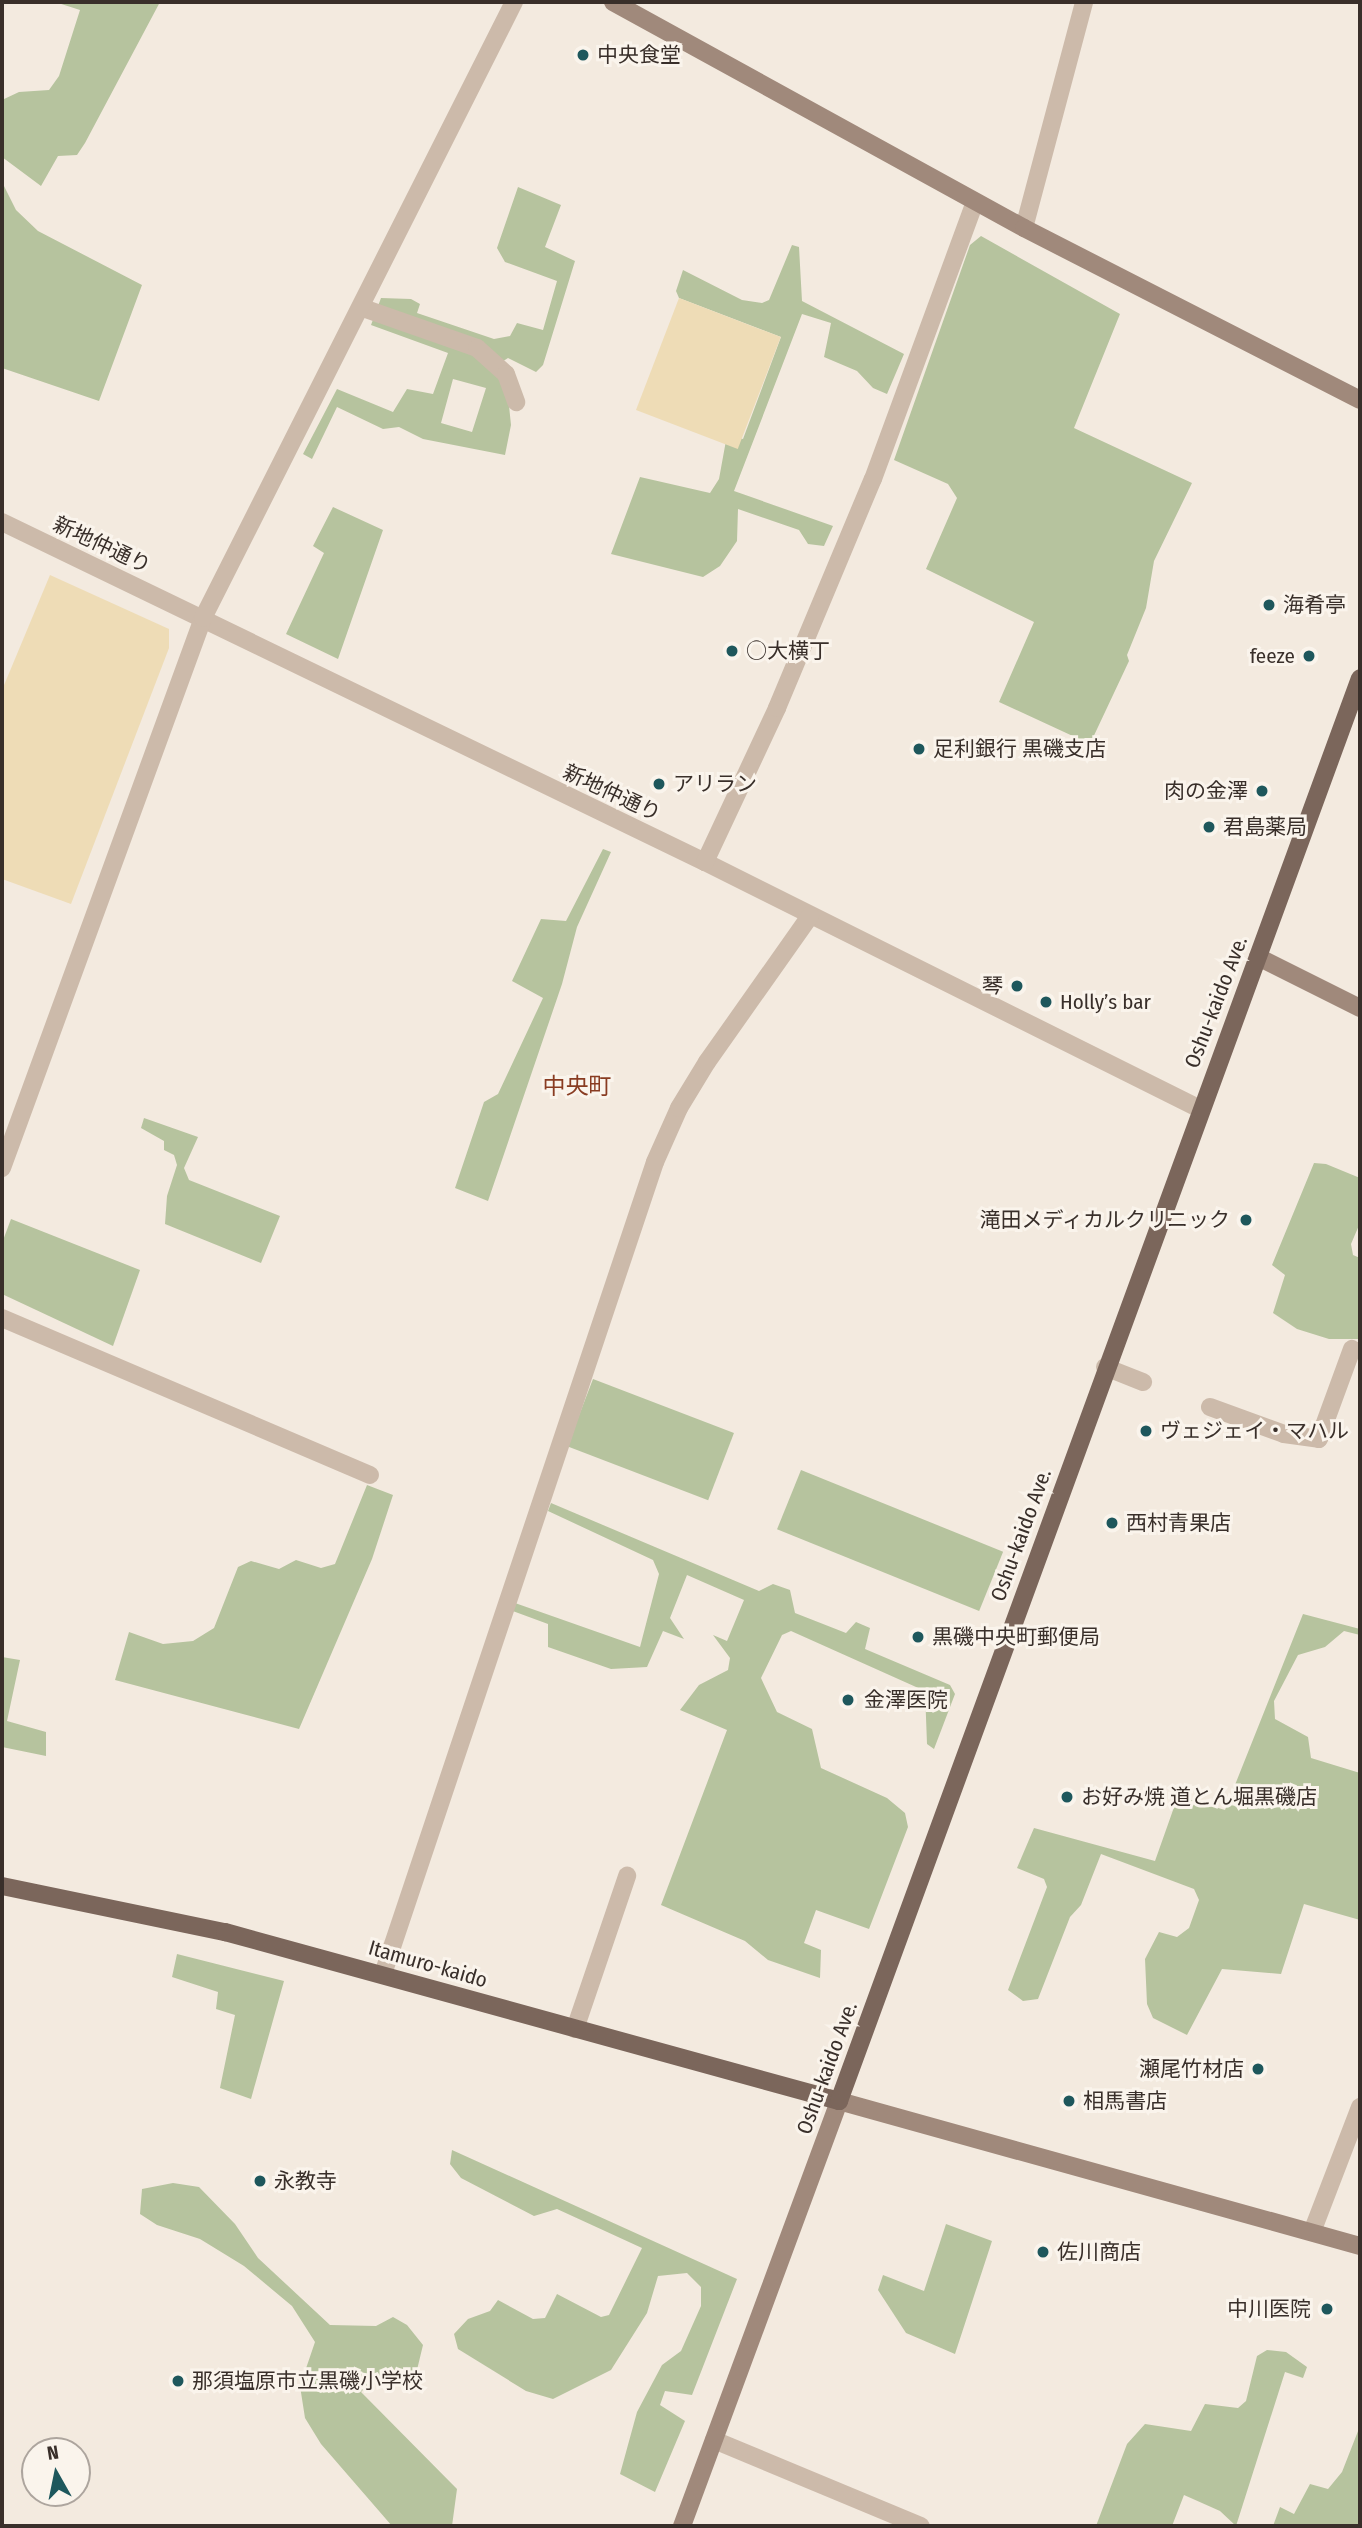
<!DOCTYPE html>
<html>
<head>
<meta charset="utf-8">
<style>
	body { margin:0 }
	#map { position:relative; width:1362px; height:2528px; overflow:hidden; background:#f3eadf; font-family:"Fira Sans Condensed","Noto Sans JP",sans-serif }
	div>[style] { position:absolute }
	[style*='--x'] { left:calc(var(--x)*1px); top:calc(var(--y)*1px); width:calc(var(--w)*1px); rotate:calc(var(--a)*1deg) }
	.green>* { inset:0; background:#b6c39e; transform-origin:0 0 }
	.sand>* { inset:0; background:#eedcb6; transform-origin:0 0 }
	.lane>* { height:18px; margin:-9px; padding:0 9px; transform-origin:9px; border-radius:9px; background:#ccbaaa }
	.street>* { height:18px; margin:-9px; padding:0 9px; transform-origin:9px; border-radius:9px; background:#ccbaaa }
	.secondary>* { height:18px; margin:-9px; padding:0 9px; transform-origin:9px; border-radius:9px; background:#a0897b }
	.primary>* { height:18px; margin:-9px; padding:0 9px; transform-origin:9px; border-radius:9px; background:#7b665b }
	.dots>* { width:19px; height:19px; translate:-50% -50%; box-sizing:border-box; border:4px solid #faf4ec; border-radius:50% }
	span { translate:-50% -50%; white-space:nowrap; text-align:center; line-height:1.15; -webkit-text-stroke:6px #faf4ec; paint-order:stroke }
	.poi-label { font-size:21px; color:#392f2a }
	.left { translate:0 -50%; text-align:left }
	.right { translate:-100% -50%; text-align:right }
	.street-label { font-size:21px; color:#392f2a }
	.neighbourhood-label { font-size:23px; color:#893c22 }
	.frame { position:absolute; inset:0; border:4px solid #392f2a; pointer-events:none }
	.north { position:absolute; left:21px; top:2437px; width:70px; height:70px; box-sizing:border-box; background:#faf4ec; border:2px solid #ada59e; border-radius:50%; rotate:351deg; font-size:19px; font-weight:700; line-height:28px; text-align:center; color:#392f2a }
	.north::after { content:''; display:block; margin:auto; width:24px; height:32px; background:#1e575c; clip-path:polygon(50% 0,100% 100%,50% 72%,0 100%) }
</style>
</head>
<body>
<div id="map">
	<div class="green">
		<i style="clip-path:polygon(55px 2px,160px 2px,85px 143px,77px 155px,58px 156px,41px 186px,2px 157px,2px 100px,19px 92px,49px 90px,59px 76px,80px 10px)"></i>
		<i style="clip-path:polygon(2px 182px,16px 210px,38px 231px,142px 285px,99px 401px,2px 368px)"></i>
		<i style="clip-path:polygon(evenodd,518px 187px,561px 205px,545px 247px,575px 261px,543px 365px,536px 372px,508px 358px,494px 367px,508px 396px,511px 425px,505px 455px,423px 439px,399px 427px,383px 429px,337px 407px,312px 459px,303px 454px,337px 389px,393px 412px,407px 389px,433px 394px,448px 353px,371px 325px,381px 298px,411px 299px,420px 304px,417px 313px,494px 339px,510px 336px,517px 323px,543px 330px,557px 281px,505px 262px,497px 248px,518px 187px,453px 379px,486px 388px,472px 432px,441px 423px,453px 379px)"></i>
		<i style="clip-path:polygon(981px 236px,1120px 314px,1074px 428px,1192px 483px,1154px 561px,1146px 608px,1127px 655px,1129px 661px,1090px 744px,999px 702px,1034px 622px,926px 569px,957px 498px,948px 484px,894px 460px,970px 245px)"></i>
		<i style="clip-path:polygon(792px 245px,799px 247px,802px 301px,904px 354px,887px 394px,873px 388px,857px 371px,824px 357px,831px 323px,802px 314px,734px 491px,833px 526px,824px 546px,808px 544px,799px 530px,738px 509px,737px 541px,720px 566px,703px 577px,611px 554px,640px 477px,710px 493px,719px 479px,727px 435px,743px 439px,781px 337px,679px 298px,676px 291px,683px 270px,742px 300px,762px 303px,769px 300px)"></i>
		<i style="clip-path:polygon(333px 507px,383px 530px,338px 659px,286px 634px,324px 553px,313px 546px)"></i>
		<i style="clip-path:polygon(603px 849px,611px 852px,577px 927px,562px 984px,488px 1201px,455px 1188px,484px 1102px,498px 1094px,543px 998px,512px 981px,541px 919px,566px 921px)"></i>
		<i style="clip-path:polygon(144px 1118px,198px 1137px,184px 1168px,189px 1180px,280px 1216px,261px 1263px,165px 1224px,167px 1196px,177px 1165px,174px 1155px,164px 1150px,164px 1141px,141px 1128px)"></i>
		<i style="clip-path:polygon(1314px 1163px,1326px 1164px,1360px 1178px,1360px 1223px,1351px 1244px,1353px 1255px,1360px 1258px,1360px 1339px,1329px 1339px,1297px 1329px,1273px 1313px,1285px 1275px,1272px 1265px)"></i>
		<i style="clip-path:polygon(11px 1219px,140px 1270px,113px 1346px,2px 1294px,2px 1243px)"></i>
		<i style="left:593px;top:1379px;width:151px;height:72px;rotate:21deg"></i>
		<i style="left:801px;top:1470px;width:218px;height:64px;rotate:22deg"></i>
		<i style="clip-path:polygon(367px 1485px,393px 1495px,372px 1559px,299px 1729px,115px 1680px,129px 1632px,163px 1644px,193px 1641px,214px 1628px,238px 1567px,251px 1561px,279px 1569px,296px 1560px,321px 1568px,335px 1564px)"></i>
		<i style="clip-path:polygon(551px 1503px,759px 1591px,773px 1584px,790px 1590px,795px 1613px,846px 1633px,856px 1622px,870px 1628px,865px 1649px,950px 1685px,955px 1694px,934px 1749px,927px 1744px,925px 1691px,791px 1631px,782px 1635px,761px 1678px,777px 1712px,812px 1729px,821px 1768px,887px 1798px,905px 1813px,908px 1827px,869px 1929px,816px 1910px,804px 1943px,821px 1950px,820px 1978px,768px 1960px,745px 1941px,661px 1905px,727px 1730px,680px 1710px,699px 1685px,728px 1670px,730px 1658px,713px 1635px,727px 1641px,744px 1600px,687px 1575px,670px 1618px,684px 1639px,663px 1631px,647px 1667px,611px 1669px,548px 1647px,548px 1624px,510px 1610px,515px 1603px,640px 1647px,659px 1574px,653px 1560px,548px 1511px)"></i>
		<i style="clip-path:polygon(1303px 1614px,1360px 1629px,1360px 1635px,1344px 1631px,1325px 1647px,1298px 1655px,1274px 1701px,1275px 1719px,1308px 1737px,1311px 1758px,1360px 1773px,1360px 1920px,1304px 1904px,1281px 1974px,1222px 1969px,1187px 2035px,1153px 2018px,1147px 2004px,1145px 1959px,1159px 1932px,1177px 1937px,1189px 1928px,1199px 1900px,1194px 1889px,1101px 1854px,1081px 1905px,1070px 1917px,1038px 1999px,1023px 2001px,1008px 1990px,1047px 1887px,1044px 1879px,1017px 1868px,1034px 1828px,1155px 1861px,1178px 1796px,1225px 1810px)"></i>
		<i style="clip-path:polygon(2px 1657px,20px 1660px,7px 1721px,46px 1732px,46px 1756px,2px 1747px)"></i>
		<i style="clip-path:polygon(177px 1954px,284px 1981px,251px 2099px,220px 2088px,235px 2015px,216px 2009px,218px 1992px,172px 1977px)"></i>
		<i style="clip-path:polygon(452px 2150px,737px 2279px,692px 2395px,665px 2391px,660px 2405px,685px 2421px,655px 2492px,620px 2474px,637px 2412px,662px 2365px,681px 2351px,701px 2306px,701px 2287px,687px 2273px,658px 2276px,647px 2313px,611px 2370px,553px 2399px,526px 2391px,458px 2349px,454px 2334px,468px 2319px,490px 2311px,498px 2300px,533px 2319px,545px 2318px,557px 2294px,601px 2317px,609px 2315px,642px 2248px,557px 2209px,534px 2216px,461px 2178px,450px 2164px)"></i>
		<i style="clip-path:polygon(173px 2183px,199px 2187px,235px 2224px,258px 2258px,330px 2325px,376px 2326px,393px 2317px,407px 2325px,423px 2345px,416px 2374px,372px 2380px,361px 2392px,457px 2489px,452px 2526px,392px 2526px,321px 2444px,305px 2418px,300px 2386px,315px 2342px,292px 2306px,244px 2266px,200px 2239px,157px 2225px,140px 2214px,142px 2189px)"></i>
		<i style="clip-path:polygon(946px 2224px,992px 2241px,955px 2354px,906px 2333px,878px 2290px,883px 2275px,924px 2291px)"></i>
		<i style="clip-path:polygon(1267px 2350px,1286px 2352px,1307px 2367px,1303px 2378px,1285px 2372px,1236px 2526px,1220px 2511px,1184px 2495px,1172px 2526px,1096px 2526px,1127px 2444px,1145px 2424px,1191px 2431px,1205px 2404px,1238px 2408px,1246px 2401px,1257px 2356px)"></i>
		<i style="clip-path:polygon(1360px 2426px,1360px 2526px,1273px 2526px,1280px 2507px,1294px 2514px,1310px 2484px,1328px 2489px,1342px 2472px)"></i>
	</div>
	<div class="sand">
		<i style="left:679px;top:298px;width:109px;height:120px;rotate:21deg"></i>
		<i style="clip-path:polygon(50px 575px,169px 629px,169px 648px,71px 904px,2px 879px,2px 690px)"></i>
	</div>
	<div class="lane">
		<i style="--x:363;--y:308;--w:121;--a:19.3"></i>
		<i style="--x:477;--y:348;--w:39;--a:42"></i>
		<i style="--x:506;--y:374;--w:30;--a:70"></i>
		<i style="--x:2;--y:1318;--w:400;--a:23.1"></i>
		<i style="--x:1105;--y:1367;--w:41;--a:21.5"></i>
		<i style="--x:1210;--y:1407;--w:79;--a:20"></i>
		<i style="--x:1284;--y:1434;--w:35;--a:8"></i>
		<i style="--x:1319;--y:1439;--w:96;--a:-69.9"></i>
		<i style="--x:575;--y:2029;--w:162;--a:-71.2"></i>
	</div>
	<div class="street">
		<i style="--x:1024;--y:228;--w:234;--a:-75.1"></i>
		<i style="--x:2;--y:522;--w:781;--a:25.81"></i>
		<i style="--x:705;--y:862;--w:553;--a:26.52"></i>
		<i style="--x:705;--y:862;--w:170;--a:-64.9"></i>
		<i style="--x:777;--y:708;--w:248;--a:-67.3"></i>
		<i style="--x:873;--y:479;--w:295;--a:-69.8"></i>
		<i style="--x:2;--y:1168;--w:586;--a:-69.92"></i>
		<i style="--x:203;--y:618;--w:690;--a:-63.21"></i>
		<i style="--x:383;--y:1974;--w:856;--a:-71.48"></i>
		<i style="--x:655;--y:1162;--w:59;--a:-66"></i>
		<i style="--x:679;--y:1108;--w:54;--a:-58.7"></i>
		<i style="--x:707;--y:1062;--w:179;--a:-54.8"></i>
		<i style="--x:1312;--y:2232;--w:134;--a:-69"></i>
		<i style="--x:714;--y:2440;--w:224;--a:22.6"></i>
	</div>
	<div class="secondary">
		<i style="--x:613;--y:2;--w:469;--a:28.8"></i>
		<i style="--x:1024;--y:228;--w:377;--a:27.1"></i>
		<i style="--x:1258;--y:957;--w:114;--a:26.6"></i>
		<i style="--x:682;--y:2526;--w:453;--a:-69.7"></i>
		<i style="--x:839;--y:2101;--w:541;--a:15.55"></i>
	</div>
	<div class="primary">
		<i style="--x:2;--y:1886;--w:228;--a:11.7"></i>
		<i style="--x:225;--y:1932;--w:637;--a:15.39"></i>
		<i style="--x:839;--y:2101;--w:1515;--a:-69.89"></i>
	</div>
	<div class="dots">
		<i style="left:583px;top:55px;background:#1e575c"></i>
		<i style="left:1269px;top:605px;background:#1e575c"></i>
		<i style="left:732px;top:651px;background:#1e575c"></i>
		<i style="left:1309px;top:656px;background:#1e575c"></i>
		<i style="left:919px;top:749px;background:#1e575c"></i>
		<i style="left:659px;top:784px;background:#1e575c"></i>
		<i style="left:1262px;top:791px;background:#1e575c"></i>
		<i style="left:1209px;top:827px;background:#1e575c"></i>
		<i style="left:1017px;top:986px;background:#1e575c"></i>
		<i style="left:1046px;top:1002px;background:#1e575c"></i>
		<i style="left:1246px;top:1220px;background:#1e575c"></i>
		<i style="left:1146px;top:1431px;background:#1e575c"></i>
		<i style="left:1112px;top:1523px;background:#1e575c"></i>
		<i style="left:918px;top:1637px;background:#1e575c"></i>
		<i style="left:848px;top:1700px;background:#1e575c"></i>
		<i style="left:1067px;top:1797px;background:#1e575c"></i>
		<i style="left:1258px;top:2069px;background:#1e575c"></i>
		<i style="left:1069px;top:2101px;background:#1e575c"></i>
		<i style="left:260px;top:2181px;background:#1e575c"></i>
		<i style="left:1043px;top:2252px;background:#1e575c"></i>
		<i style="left:1327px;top:2309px;background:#1e575c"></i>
		<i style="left:178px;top:2381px;background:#1e575c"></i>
	</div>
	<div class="poi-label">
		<span class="left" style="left:597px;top:55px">中央食堂</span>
		<span class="left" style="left:1283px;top:605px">海肴亭</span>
		<span class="left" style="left:746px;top:651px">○大横丁</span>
		<span class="right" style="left:1295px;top:656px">feeze</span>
		<span class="left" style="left:933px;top:749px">足利銀行 黒磯支店</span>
		<span class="left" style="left:673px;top:784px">アリラン</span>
		<span class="right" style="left:1248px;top:791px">肉の金澤</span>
		<span class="left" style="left:1223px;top:827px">君島薬局</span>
		<span class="right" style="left:1003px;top:986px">琴</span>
		<span class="left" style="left:1060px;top:1002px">Holly’s bar</span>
		<span class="right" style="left:1230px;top:1220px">滝田メディカルクリニック</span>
		<span class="left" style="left:1160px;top:1431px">ヴェジェイ・マハル</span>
		<span class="left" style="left:1126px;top:1523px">西村青果店</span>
		<span class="left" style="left:932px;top:1637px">黒磯中央町郵便局</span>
		<span class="left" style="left:864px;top:1700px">金澤医院</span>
		<span class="left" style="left:1081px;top:1797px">お好み焼 道とん堀黒磯店</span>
		<span class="right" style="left:1244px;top:2069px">瀬尾竹材店</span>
		<span class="left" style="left:1083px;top:2101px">相馬書店</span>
		<span class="left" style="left:274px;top:2181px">永教寺</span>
		<span class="left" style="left:1057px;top:2252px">佐川商店</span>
		<span class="right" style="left:1311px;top:2309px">中川医院</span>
		<span class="left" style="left:192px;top:2381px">那須塩原市立黒磯小学校</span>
	</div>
	<div class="street-label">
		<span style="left:102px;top:545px;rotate:25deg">新地仲通り</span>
		<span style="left:612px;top:793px;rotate:25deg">新地仲通り</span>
		<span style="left:1216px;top:1002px;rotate:-69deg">Oshu-kaido Ave.</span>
		<span style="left:1021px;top:1535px;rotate:-70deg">Oshu-kaido Ave.</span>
		<span style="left:428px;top:1964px;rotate:16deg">Itamuro-kaido</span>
		<span style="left:827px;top:2068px;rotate:-70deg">Oshu-kaido Ave.</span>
	</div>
	<div class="neighbourhood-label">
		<span style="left:577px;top:1086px">中央町</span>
	</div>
	<div class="frame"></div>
	<div class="north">N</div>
</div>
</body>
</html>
